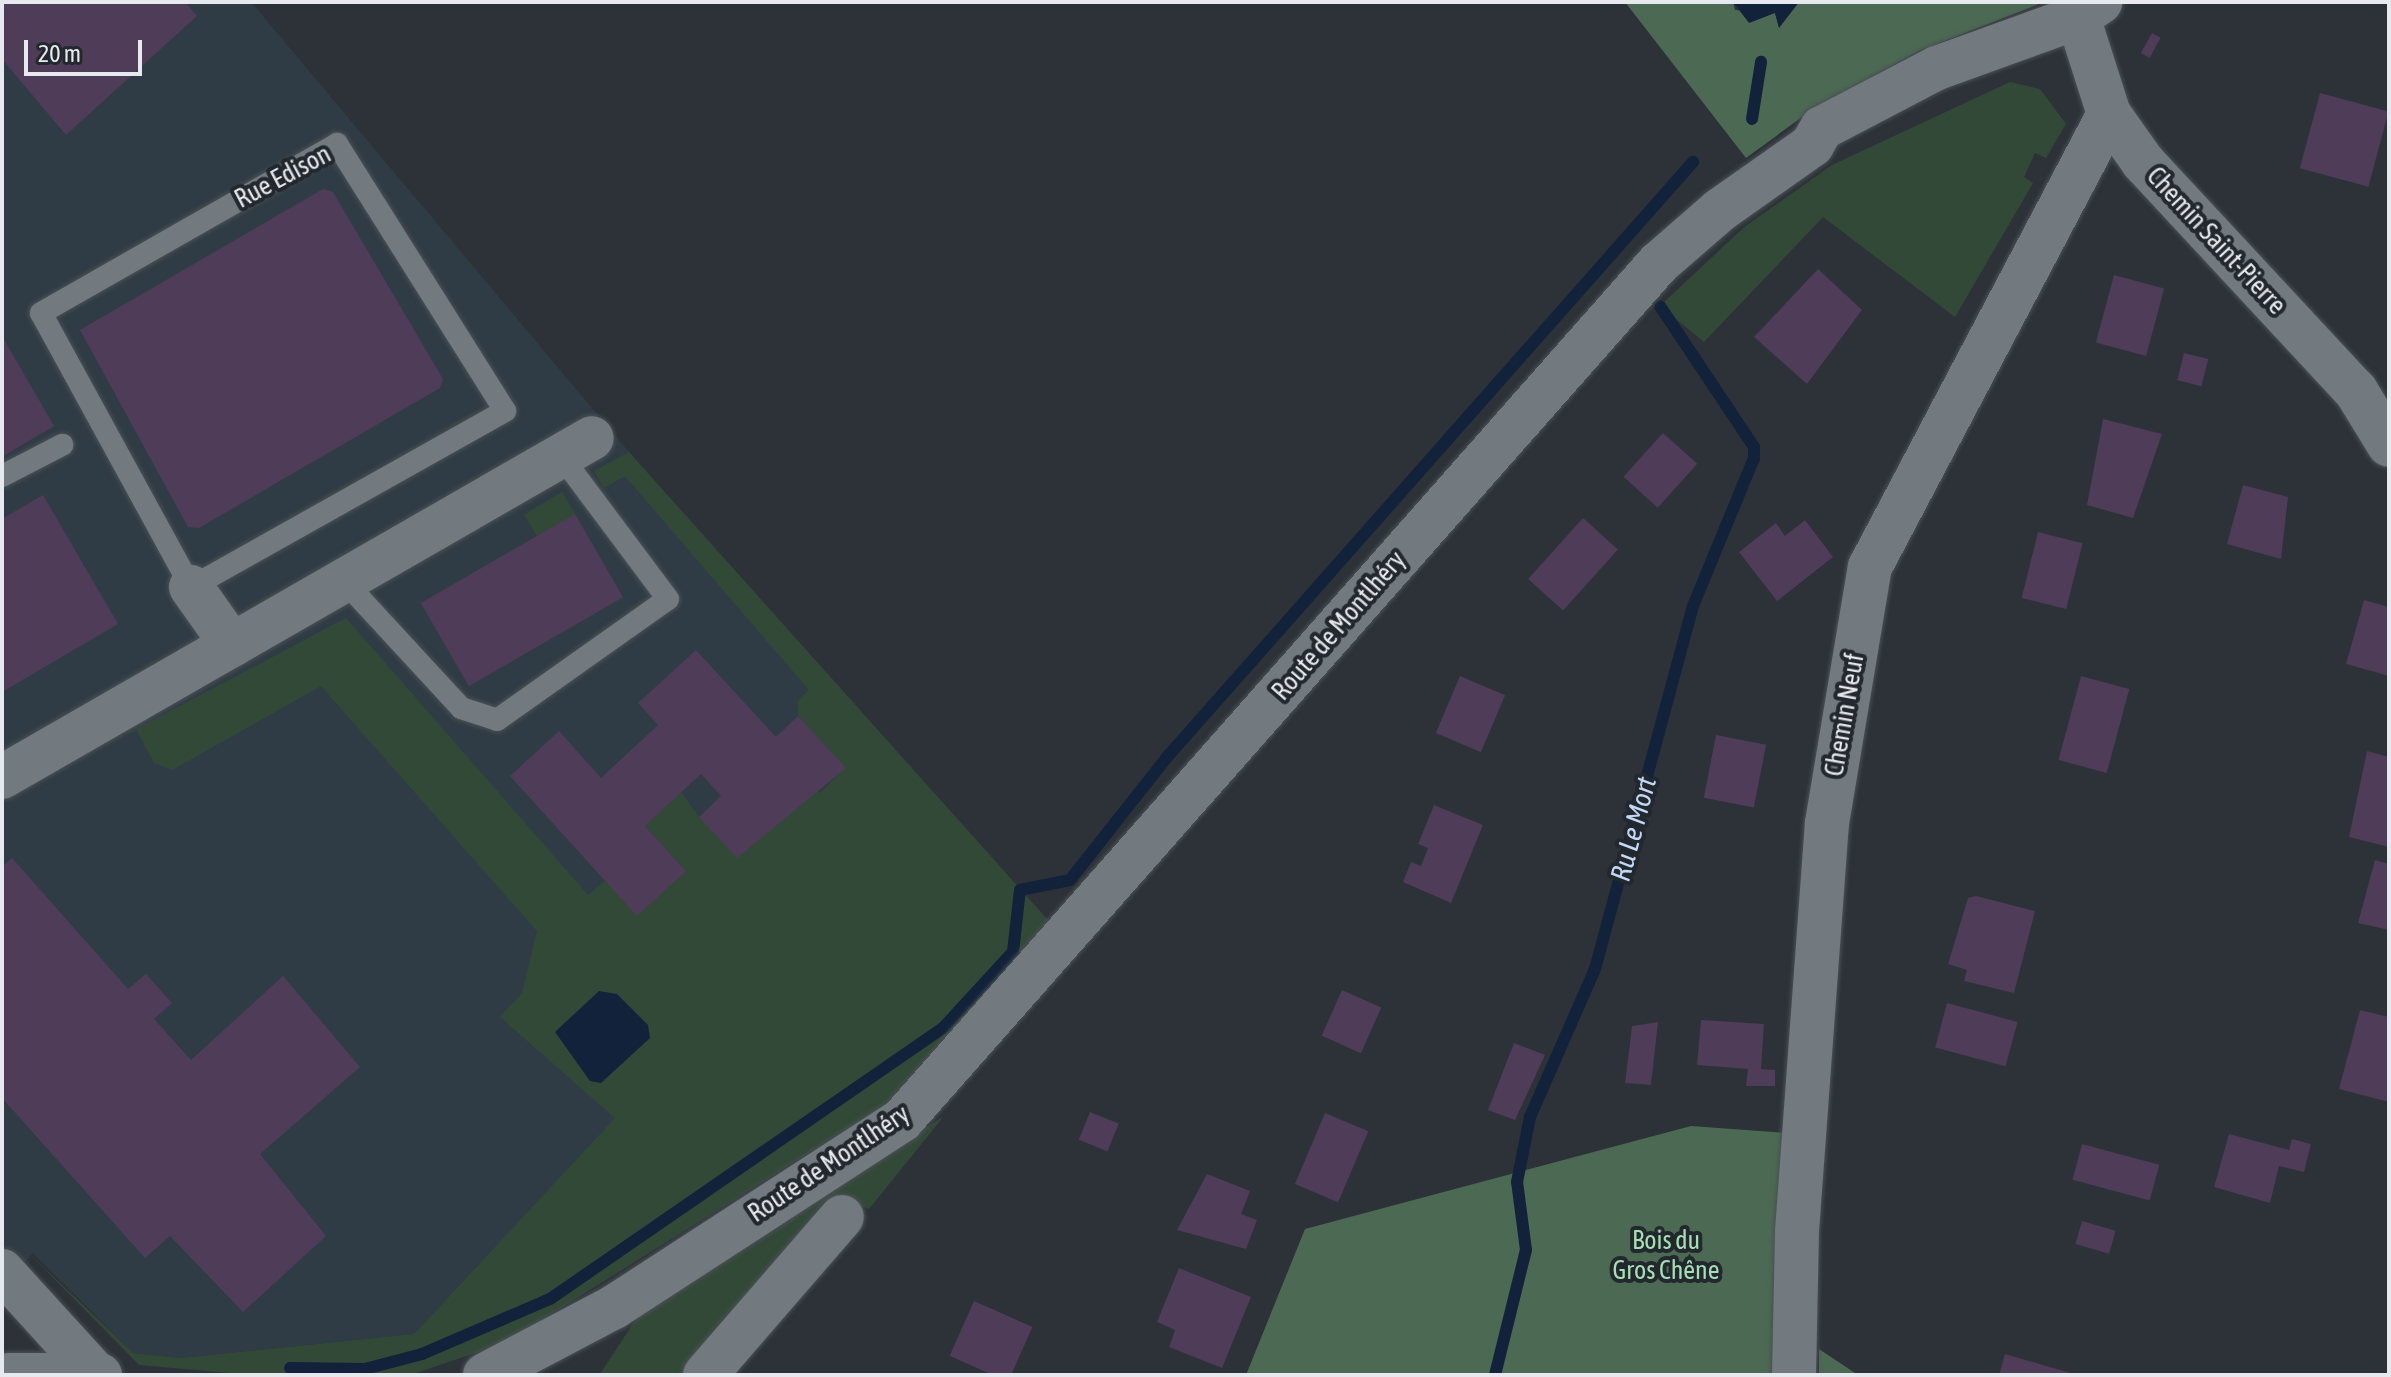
<!DOCTYPE html>
<html>
<head>
<meta charset="utf-8">
<style>
	body { margin:0 }
	#map { position:relative; width:2391px; height:1377px; overflow:hidden; background:#2c3237; font-family:"Asap Condensed",sans-serif }
	div>[style] { position:absolute }
	[style*='--x'] { left:calc(var(--x)*1px); top:calc(var(--y)*1px); width:calc(var(--w)*1px); rotate:calc(var(--a)*1deg) }
	.built>* { inset:0; background:#303c45 }
	.green>* { inset:0; background:#334938; transform-origin:0 0 }
	.forest>* { inset:0; background:#4c6a53 }
	.water>* { inset:0; background:#12223a }
	.stream>* { height:12px; margin:-6px; padding:0 6px; transform-origin:6px; border-radius:6px; background:#12223a }
	.building>* { inset:0; background:#4e3c58; transform-origin:0 0 }
	.roads { filter:drop-shadow(0 0 2px #4b5055) drop-shadow(0 0 2px #4b5055) }
	.lane>* { height:22px; margin:-11px; padding:0 11px; transform-origin:11px; border-radius:11px; background:#727a80 }
	.street>* { height:44px; margin:-22px; padding:0 22px; transform-origin:22px; border-radius:22px; background:#727a80 }
	.secondary>* { height:44px; margin:-22px; padding:0 22px; transform-origin:22px; border-radius:22px; background:#727a80 }
	span { translate:-50% -50%; white-space:nowrap; text-align:center; line-height:1.15; -webkit-text-stroke:8px #22282d; paint-order:stroke }
	.street-label { font-size:26px; color:#e6eaee }
	.park-label { font-size:26px; color:#a7dfb5 }
	.water-label { font-size:28px; color:#c3d8f7; font-style:italic }
	.frame { position:absolute; inset:0; border:4px solid #e6eaee; pointer-events:none }
	.scale { position:absolute; left:24px; top:40px; width:118px; height:36px; box-sizing:border-box; border:4px solid #e6eaee; border-top:0; padding-left:10px; font-size:24px; line-height:28px; white-space:nowrap; color:#e6eaee; -webkit-text-stroke:6px #22282d; paint-order:stroke }
</style>
</head>
<body>
<div id="map">
	<div class="built">
		<i style="clip-path:polygon(2px 2px,251px 2px,629px 452px,924px 787px,414px 1334px,180px 1358px,133px 1353px,33px 1253px,2px 1290px)"></i>
	</div>
	<div class="green">
		<i style="clip-path:polygon(2010px 82px,2040px 89px,2066px 124px,2046px 158px,2035px 153px,2024px 177px,2033px 183px,1955px 317px,1823px 217px,1704px 342px,1660px 306px,1743px 228px,1832px 165px)"></i>
		<i style="clip-path:polygon(629px 452px,1056px 929px,900px 1096px,505px 1343px,410px 1375px,252px 1375px,139px 1365px,31px 1255px,133px 1353px,180px 1358px,414px 1334px,615px 1118px,500px 1017px,522px 993px,537px 931px,321px 686px,172px 770px,154px 763px,136px 729px,346px 618px,588px 895px,605px 881px,686px 871px,645px 826px,681px 792px,699px 817px,814px 787px,820px 793px,845px 768px,798px 716px,798px 701px,809px 690px,625px 476px,604px 488px,594px 471px)"></i>
		<i style="left:562px;top:492px;width:26px;height:44px;rotate:59deg"></i>
		<i style="clip-path:polygon(944px 1116px,869px 1209px,856px 1204px,690px 1375px,600px 1374px,636px 1319px)"></i>
	</div>
	<div class="forest">
		<i style="clip-path:polygon(1625px 2px,1733px 2px,1735px 10px,1775px 13px,1779px 27px,1799px 2px,2044px 2px,1919px 51px,1813px 109px,1746px 158px)"></i>
		<i style="clip-path:polygon(1691px 1126px,1787px 1133px,1782px 1375px,1246px 1375px,1305px 1229px)"></i>
		<i style="clip-path:polygon(1819px 1349px,1858px 1375px,1819px 1375px)"></i>
	</div>
	<div class="water">
		<i style="clip-path:polygon(1733px 2px,1799px 2px,1779px 28px,1775px 13px,1749px 23px)"></i>
		<i style="clip-path:polygon(599px 991px,617px 994px,648px 1025px,650px 1038px,601px 1083px,590px 1081px,555px 1032px)"></i>
	</div>
	<div class="stream">
		<i style="--x:1752;--y:119;--w:58;--a:-81"></i>
		<i style="--x:290;--y:1368;--w:75;--a:0.8"></i>
		<i style="--x:365;--y:1369;--w:59;--a:-14.7"></i>
		<i style="--x:422;--y:1354;--w:139;--a:-23.3"></i>
		<i style="--x:550;--y:1299;--w:477;--a:-34.6"></i>
		<i style="--x:943;--y:1028;--w:103;--a:-47.4"></i>
		<i style="--x:1013;--y:952;--w:62;--a:-83.6"></i>
		<i style="--x:1020;--y:890;--w:51;--a:-11.3"></i>
		<i style="--x:1070;--y:880;--w:158;--a:-51.7"></i>
		<i style="--x:1168;--y:756;--w:793;--a:-48.53"></i>
		<i style="--x:1495;--y:1375;--w:129;--a:-76.1"></i>
		<i style="--x:1526;--y:1250;--w:69;--a:-97.5"></i>
		<i style="--x:1517;--y:1182;--w:66;--a:-78.7"></i>
		<i style="--x:1530;--y:1117;--w:162;--a:-66.3"></i>
		<i style="--x:1595;--y:969;--w:376;--a:-74.9"></i>
		<i style="--x:1693;--y:606;--w:160;--a:-67.6"></i>
		<i style="--x:1754;--y:458;--w:11;--a:-90"></i>
		<i style="--x:1754;--y:447;--w:169;--a:-123.7"></i>
	</div>
	<div class="building">
		<i style="clip-path:polygon(2px 2px,185px 2px,197px 16px,66px 135px,2px 59px)"></i>
		<i style="left:2152px;top:33px;width:10px;height:23px;rotate:29deg"></i>
		<i style="left:2320px;top:93px;width:71px;height:78px;rotate:15deg"></i>
		<i style="clip-path:polygon(323px 189px,333px 192px,443px 379px,440px 388px,199px 528px,188px 527px,80px 330px)"></i>
		<i style="clip-path:polygon(1818px 269px,1862px 310px,1807px 384px,1754px 337px)"></i>
		<i style="left:2114px;top:275px;width:52px;height:70px;rotate:15deg"></i>
		<i style="clip-path:polygon(2px 336px,54px 426px,2px 457px)"></i>
		<i style="left:2184px;top:353px;width:25px;height:28px;rotate:14deg"></i>
		<i style="clip-path:polygon(2103px 419px,2162px 434px,2133px 518px,2087px 505px)"></i>
		<i style="left:1663px;top:433px;width:46px;height:59px;rotate:42deg"></i>
		<i style="clip-path:polygon(2243px 485px,2288px 497px,2281px 559px,2227px 544px)"></i>
		<i style="clip-path:polygon(43px 495px,118px 624px,2px 692px,2px 519px)"></i>
		<i style="left:575px;top:514px;width:96px;height:178px;rotate:60deg"></i>
		<i style="left:1583px;top:518px;width:47px;height:82px;rotate:42deg"></i>
		<i style="clip-path:polygon(1805px 520px,1833px 557px,1777px 601px,1739px 552px,1776px 523px,1785px 536px)"></i>
		<i style="left:2038px;top:532px;width:46px;height:68px;rotate:14deg"></i>
		<i style="clip-path:polygon(2364px 600px,2389px 607px,2389px 676px,2346px 664px)"></i>
		<i style="clip-path:polygon(696px 650px,776px 737px,798px 716px,846px 768px,737px 858px,699px 817px,721px 796px,701px 774px,645px 826px,686px 871px,637px 916px,510px 776px,559px 731px,601px 778px,658px 725px,638px 703px)"></i>
		<i style="left:1460px;top:676px;width:49px;height:62px;rotate:23deg"></i>
		<i style="left:2081px;top:676px;width:50px;height:87px;rotate:15deg"></i>
		<i style="left:1716px;top:735px;width:51px;height:64px;rotate:11deg"></i>
		<i style="clip-path:polygon(2367px 751px,2389px 757px,2389px 847px,2349px 837px)"></i>
		<i style="clip-path:polygon(1434px 805px,1483px 825px,1451px 903px,1403px 882px,1411px 862px,1421px 866px,1428px 848px,1418px 844px)"></i>
		<i style="clip-path:polygon(12px 858px,128px 989px,146px 974px,172px 1003px,154px 1019px,191px 1060px,283px 976px,360px 1067px,260px 1154px,326px 1236px,243px 1312px,170px 1236px,145px 1258px,2px 1098px,2px 867px)"></i>
		<i style="clip-path:polygon(2375px 860px,2389px 864px,2389px 930px,2358px 923px)"></i>
		<i style="clip-path:polygon(1976px 896px,2035px 911px,2014px 993px,1964px 981px,1967px 970px,1948px 964px,1968px 898px)"></i>
		<i style="left:1342px;top:990px;width:43px;height:50px;rotate:24deg"></i>
		<i style="left:1947px;top:1003px;width:73px;height:46px;rotate:15deg"></i>
		<i style="clip-path:polygon(2360px 1010px,2389px 1017px,2389px 1102px,2339px 1089px)"></i>
		<i style="clip-path:polygon(1701px 1020px,1764px 1024px,1761px 1069px,1775px 1070px,1775px 1086px,1746px 1086px,1748px 1069px,1697px 1065px)"></i>
		<i style="clip-path:polygon(1658px 1022px,1651px 1085px,1625px 1083px,1632px 1026px)"></i>
		<i style="clip-path:polygon(1514px 1043px,1545px 1055px,1515px 1120px,1488px 1110px)"></i>
		<i style="left:1090px;top:1112px;width:31px;height:30px;rotate:22deg"></i>
		<i style="left:1325px;top:1113px;width:47px;height:77px;rotate:23deg"></i>
		<i style="clip-path:polygon(2229px 1134px,2289px 1150px,2292px 1139px,2311px 1144px,2304px 1172px,2279px 1166px,2270px 1203px,2214px 1187px)"></i>
		<i style="left:2082px;top:1144px;width:80px;height:37px;rotate:15deg"></i>
		<i style="clip-path:polygon(1207px 1174px,1250px 1191px,1241px 1214px,1257px 1220px,1246px 1249px,1177px 1230px)"></i>
		<i style="left:2082px;top:1221px;width:35px;height:24px;rotate:16deg"></i>
		<i style="clip-path:polygon(1179px 1268px,1251px 1297px,1222px 1368px,1169px 1347px,1175px 1330px,1157px 1322px)"></i>
		<i style="left:974px;top:1301px;width:64px;height:60px;rotate:24deg"></i>
		<i style="clip-path:polygon(2005px 1354px,2074px 1374px,2073px 1375px,1999px 1375px)"></i>
	</div>
	<div class="roads">
		<div class="lane">
			<i style="--x:337;--y:144;--w:315;--a:57.8"></i>
			<i style="--x:505;--y:411;--w:360;--a:150.7"></i>
			<i style="--x:191;--y:587;--w:312;--a:-118.7"></i>
			<i style="--x:41;--y:313;--w:341;--a:-29.7"></i>
			<i style="--x:2;--y:476;--w:68;--a:-27.3"></i>
			<i style="--x:344;--y:581;--w:173;--a:47.3"></i>
			<i style="--x:461;--y:708;--w:38;--a:18"></i>
			<i style="--x:497;--y:720;--w:209;--a:-35.3"></i>
			<i style="--x:668;--y:599;--w:179;--a:-126.8"></i>
		</div>
		<div class="street">
			<i style="--x:2078;--y:17;--w:102;--a:72.3"></i>
			<i style="--x:2109;--y:114;--w:59;--a:54.7"></i>
			<i style="--x:2143;--y:162;--w:313;--a:47.1"></i>
			<i style="--x:2356;--y:391;--w:63;--a:58.6"></i>
			<i style="--x:191;--y:587;--w:71;--a:54.7"></i>
			<i style="--x:2;--y:777;--w:680;--a:-29.88"></i>
			<i style="--x:2;--y:1271;--w:134;--a:47.7"></i>
			<i style="--x:705;--y:1375;--w:209;--a:-49.1"></i>
			<i style="--x:1794;--y:1375;--w:144;--a:-88.8"></i>
			<i style="--x:1797;--y:1231;--w:409;--a:-85.8"></i>
			<i style="--x:1827;--y:823;--w:260;--a:-80.5"></i>
			<i style="--x:1870;--y:567;--w:512;--a:-62.18"></i>
		</div>
		<div class="secondary">
			<i style="--x:8;--y:1375;--w:92;--a:0"></i>
			<i style="--x:485;--y:1375;--w:146;--a:-27.8"></i>
			<i style="--x:614;--y:1307;--w:343;--a:-33"></i>
			<i style="--x:902;--y:1120;--w:1143;--a:-48.55"></i>
			<i style="--x:1659;--y:263;--w:81;--a:-41"></i>
			<i style="--x:1720;--y:210;--w:113;--a:-35.2"></i>
			<i style="--x:1812;--y:145;--w:20;--a:-60"></i>
			<i style="--x:1822;--y:128;--w:130;--a:-27.6"></i>
			<i style="--x:1937;--y:68;--w:150;--a:-19.9"></i>
			<i style="--x:2078;--y:17;--w:27;--a:-34"></i>
		</div>
	</div>
	<div class="street-label">
		<span style="left:283px;top:177px;rotate:-28deg">Rue Edison</span>
		<span style="left:2216px;top:241px;rotate:47deg">Chemin Saint-Pierre</span>
		<span style="left:1339px;top:626px;rotate:-49deg">Route de Montlhéry</span>
		<span style="left:1845px;top:715px;rotate:-80deg">Chemin Neuf</span>
		<span style="left:829px;top:1164px;rotate:-34deg">Route de Montlhéry</span>
	</div>
	<div class="park-label">
		<span style="left:1666px;top:1256px">Bois du<br>Gros Chêne</span>
	</div>
	<div class="water-label">
		<span style="left:1633px;top:829px;rotate:-75deg">Ru Le Mort</span>
	</div>
	<div class="frame"></div>
	<div class="scale">20 m</div>
</div>
</body>
</html>
